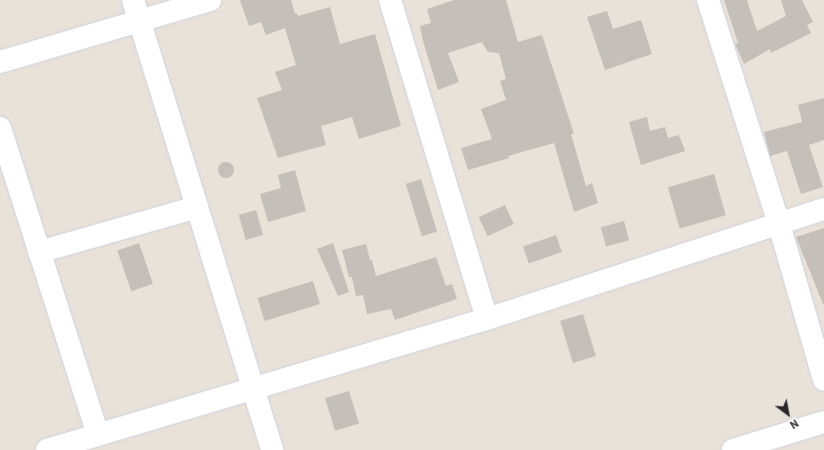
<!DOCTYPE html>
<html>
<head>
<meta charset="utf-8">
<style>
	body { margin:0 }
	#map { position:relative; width:824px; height:450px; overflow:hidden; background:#e9e2d9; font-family:"PT Sans",sans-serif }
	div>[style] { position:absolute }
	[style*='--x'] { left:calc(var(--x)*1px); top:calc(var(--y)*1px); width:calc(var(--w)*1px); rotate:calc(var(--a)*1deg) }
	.building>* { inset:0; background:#c4bfb9; transform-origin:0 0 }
	.round { border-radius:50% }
	.roads { filter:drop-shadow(0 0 1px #cfd2df) drop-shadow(0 0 1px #cfd2df) }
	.street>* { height:22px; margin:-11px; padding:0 11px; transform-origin:11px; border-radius:11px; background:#fff }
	span { translate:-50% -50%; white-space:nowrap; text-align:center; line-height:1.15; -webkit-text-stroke:3px #fff; paint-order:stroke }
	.north { position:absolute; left:768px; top:394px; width:40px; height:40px; -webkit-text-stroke:3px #fff; paint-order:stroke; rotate:148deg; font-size:11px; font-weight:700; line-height:16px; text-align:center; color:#272727 }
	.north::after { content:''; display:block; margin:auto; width:14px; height:18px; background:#272727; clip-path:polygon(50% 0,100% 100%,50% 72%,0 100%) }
</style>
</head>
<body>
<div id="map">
	<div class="building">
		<i style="clip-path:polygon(240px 0,291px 0,295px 14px,297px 13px,298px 16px,330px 7px,340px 44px,375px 34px,401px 126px,359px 139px,352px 117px,321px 126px,326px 145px,278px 158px,257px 98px,282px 90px,275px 72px,296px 65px,285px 28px,266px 35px,261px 22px,249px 26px)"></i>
		<i style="clip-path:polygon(454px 0,506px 0,518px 42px,542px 35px,574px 134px,571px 134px,586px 186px,592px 183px,598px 203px,574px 212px,554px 143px,508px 156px,509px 158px,468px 170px,461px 148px,492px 139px,481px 109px,506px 100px,500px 81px,506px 79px,499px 53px,488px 52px,482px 42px,448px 53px,459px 82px,438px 90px,423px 41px,420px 26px,431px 23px,427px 9px)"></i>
		<i style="clip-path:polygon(724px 0,747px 0,757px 31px,786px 16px,781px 0,802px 0,813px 22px,807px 25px,811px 33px,771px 53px,770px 49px,744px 64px,735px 44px,738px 43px)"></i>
		<i style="clip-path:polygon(607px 11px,613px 29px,641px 20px,652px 54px,605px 70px,587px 17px)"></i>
		<i style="clip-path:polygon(824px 98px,824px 140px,809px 145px,823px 187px,801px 194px,787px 151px,770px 156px,764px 132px,802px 122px,798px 105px)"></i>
		<i style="clip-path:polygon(647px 117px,650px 131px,665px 127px,668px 138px,679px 135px,685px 151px,641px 165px,629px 122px)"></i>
		<i class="round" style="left:218px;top:162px;width:16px;height:16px"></i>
		<i style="clip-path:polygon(295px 170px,306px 211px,268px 222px,260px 194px,281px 188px,278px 175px)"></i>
		<i style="left:714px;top:174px;width:43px;height:48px;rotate:74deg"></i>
		<i style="left:421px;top:179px;width:55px;height:16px;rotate:73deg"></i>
		<i style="left:505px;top:205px;width:21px;height:29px;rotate:65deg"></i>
		<i style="left:256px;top:210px;width:26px;height:18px;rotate:74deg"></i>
		<i style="left:624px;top:221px;width:20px;height:24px;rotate:75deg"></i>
		<i style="clip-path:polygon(824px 228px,824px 304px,823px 304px,796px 237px)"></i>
		<i style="left:556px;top:235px;width:18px;height:35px;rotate:71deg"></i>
		<i style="left:139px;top:243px;width:43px;height:23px;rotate:71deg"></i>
		<i style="clip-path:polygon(333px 243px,349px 292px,338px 296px,317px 249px)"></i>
		<i style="clip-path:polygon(366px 244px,370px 260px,372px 260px,376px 276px,436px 257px,446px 286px,452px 284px,457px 299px,395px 320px,391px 309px,367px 314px,363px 295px,356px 296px,352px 277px,349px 277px,342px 250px)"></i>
		<i style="left:313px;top:281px;width:24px;height:58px;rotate:73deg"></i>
		<i style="left:583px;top:314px;width:44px;height:24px;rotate:73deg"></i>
		<i style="left:349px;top:391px;width:34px;height:25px;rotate:73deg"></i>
	</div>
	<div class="roads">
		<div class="street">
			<i style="--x:133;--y:0;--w:471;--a:72.8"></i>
			<i style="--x:390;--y:0;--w:333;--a:73.1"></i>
			<i style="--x:708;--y:0;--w:235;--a:72.4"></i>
			<i style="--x:779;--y:224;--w:162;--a:73.9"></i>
			<i style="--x:0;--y:62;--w:219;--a:-16.4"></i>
			<i style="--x:0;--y:128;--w:322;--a:72.3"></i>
			<i style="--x:39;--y:252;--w:164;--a:-15.9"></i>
			<i style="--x:47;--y:450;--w:459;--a:-16.6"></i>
			<i style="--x:487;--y:319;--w:354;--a:-18.1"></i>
			<i style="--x:733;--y:450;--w:95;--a:-17.1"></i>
		</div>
	</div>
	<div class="north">N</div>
</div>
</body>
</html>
